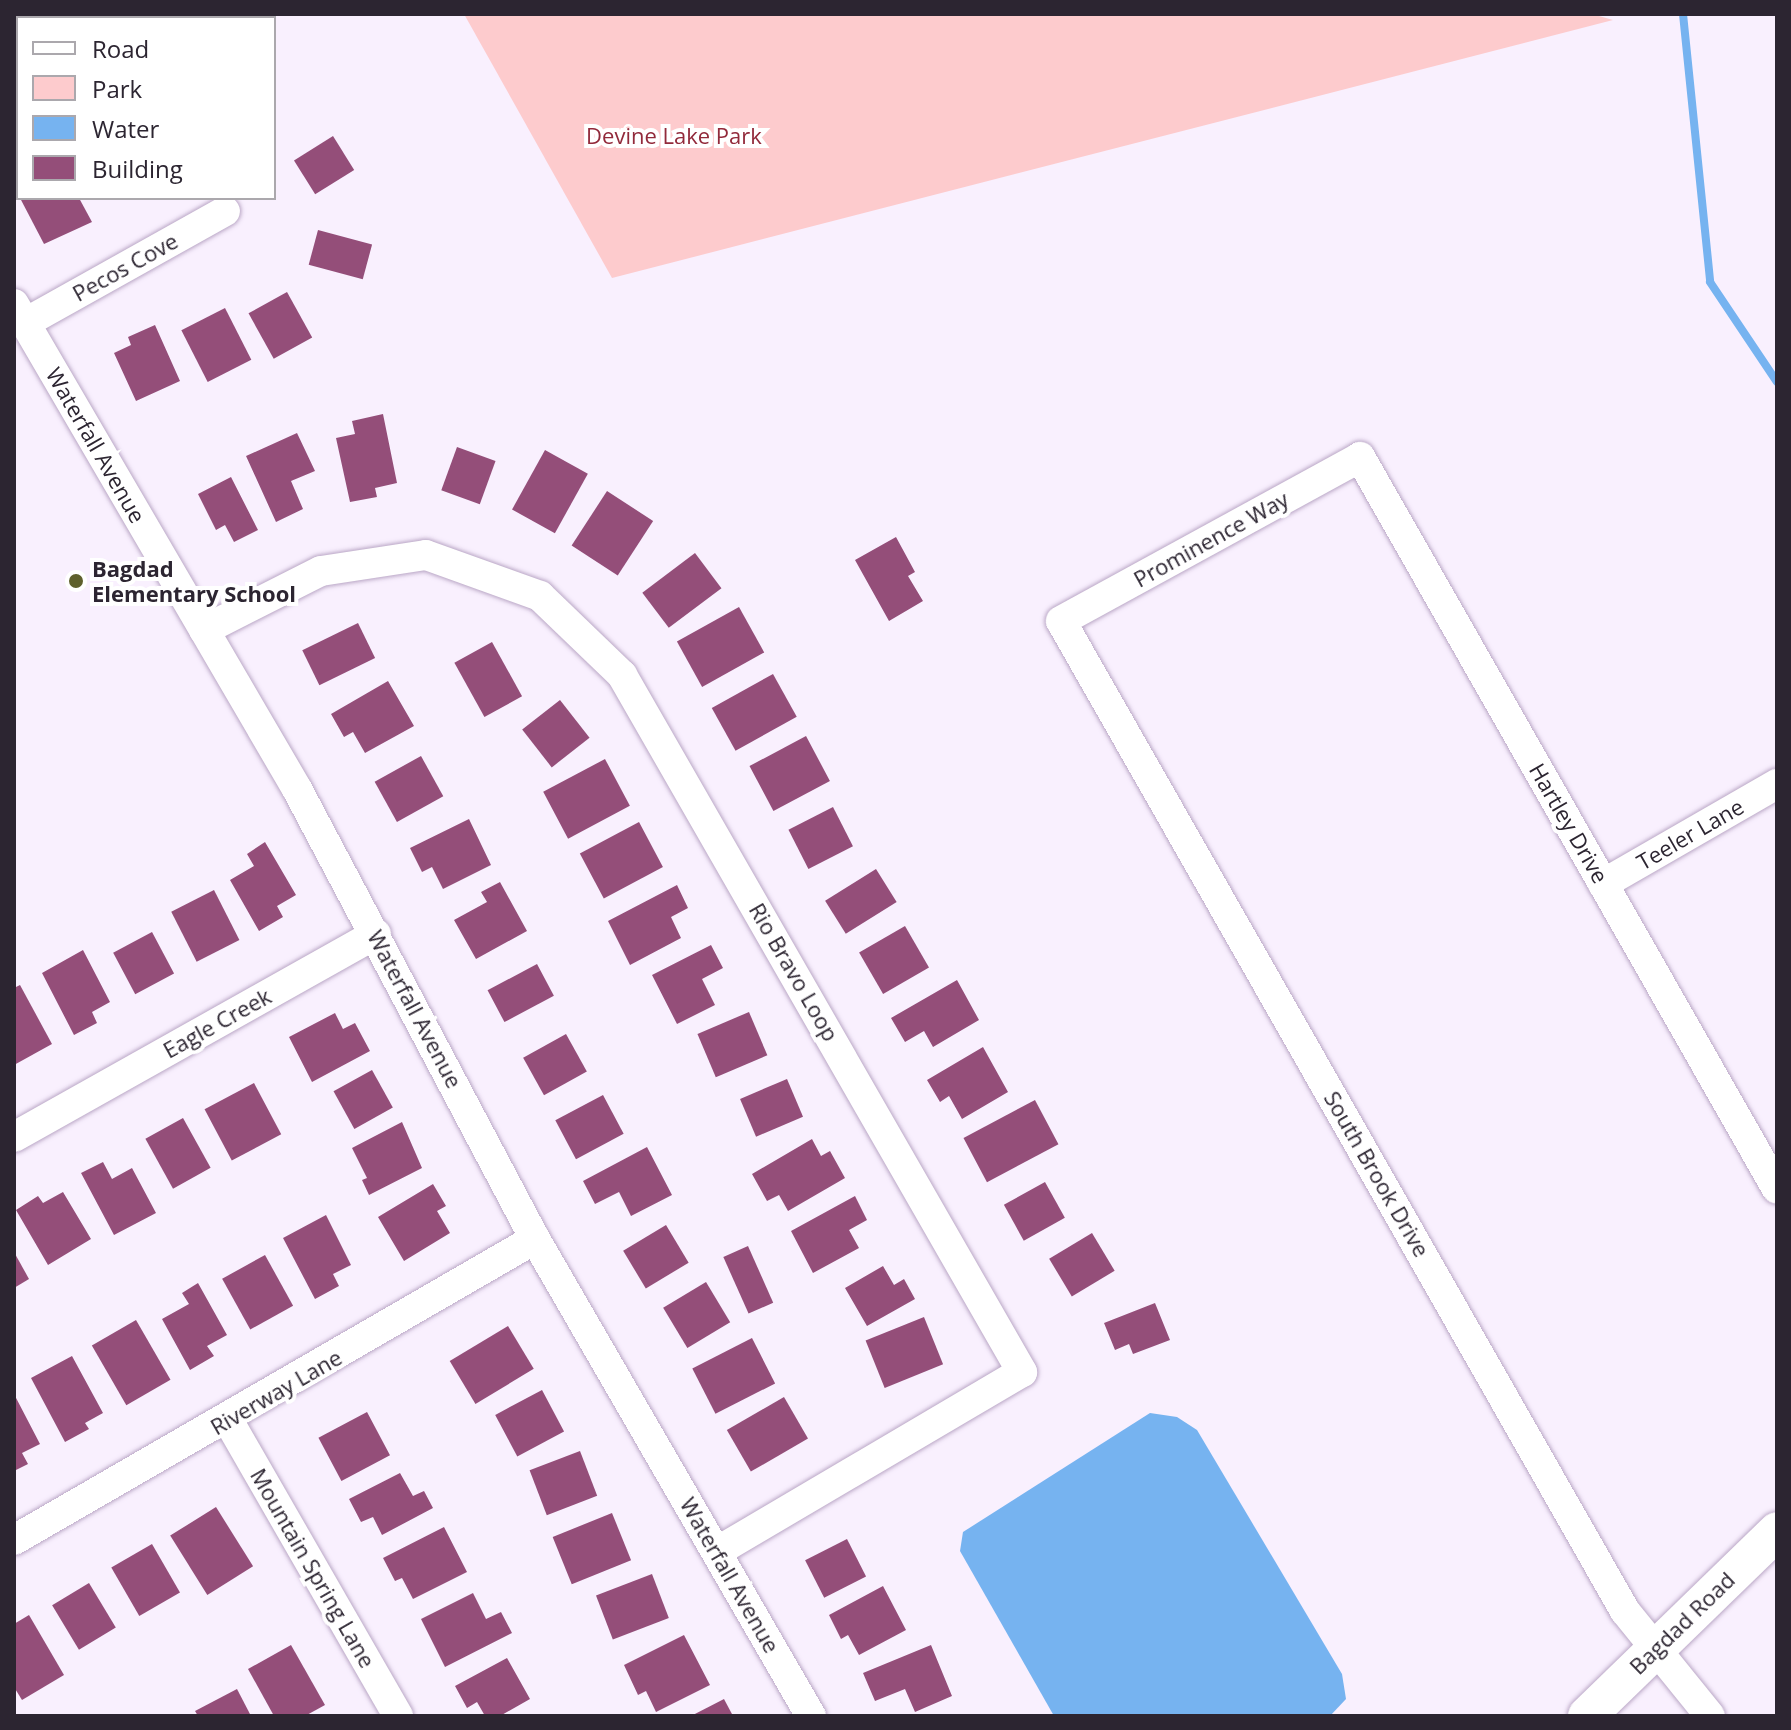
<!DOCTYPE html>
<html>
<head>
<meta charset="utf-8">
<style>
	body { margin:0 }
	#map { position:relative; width:1791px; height:1730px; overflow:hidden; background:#f9f0fe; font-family:"Open Sans",sans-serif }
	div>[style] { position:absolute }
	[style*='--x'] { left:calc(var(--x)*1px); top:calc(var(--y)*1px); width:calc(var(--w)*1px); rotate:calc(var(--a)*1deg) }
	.green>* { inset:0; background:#fdcbcd }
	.water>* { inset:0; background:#76b3f0 }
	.stream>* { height:8px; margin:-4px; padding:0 4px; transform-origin:4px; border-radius:4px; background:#76b3f0 }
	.building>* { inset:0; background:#944e79; transform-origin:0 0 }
	.roads { filter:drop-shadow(0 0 2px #baa7c6) drop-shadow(0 0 2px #baa7c6) }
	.minor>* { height:30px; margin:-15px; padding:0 15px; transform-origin:15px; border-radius:15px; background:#fff }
	.tertiary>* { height:38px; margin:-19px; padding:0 19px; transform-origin:19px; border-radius:19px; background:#fff }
	.dots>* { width:22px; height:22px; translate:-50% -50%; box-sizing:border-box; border:4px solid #fff; border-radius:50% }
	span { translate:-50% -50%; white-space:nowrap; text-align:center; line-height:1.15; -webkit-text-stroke:8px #fff; paint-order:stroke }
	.park-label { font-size:22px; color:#922a3b }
	.street-label { font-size:22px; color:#2c2531 }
	.poi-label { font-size:22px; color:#2c2531; font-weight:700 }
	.left { translate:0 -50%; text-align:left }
	.frame { position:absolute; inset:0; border:16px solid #2c2531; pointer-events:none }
	.legend { position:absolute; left:16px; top:16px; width:260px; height:184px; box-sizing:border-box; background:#fff; border:2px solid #aba8ad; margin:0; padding:10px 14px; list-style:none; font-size:24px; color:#2c2531 }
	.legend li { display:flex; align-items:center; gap:16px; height:40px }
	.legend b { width:40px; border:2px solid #aba8ad }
</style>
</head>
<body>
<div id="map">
	<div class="green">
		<i style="clip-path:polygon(464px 14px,1592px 14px,1613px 20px,612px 278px)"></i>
	</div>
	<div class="water">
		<i style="clip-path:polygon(1150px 1413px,1177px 1417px,1197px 1430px,1342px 1674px,1346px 1699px,1330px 1716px,1054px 1716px,960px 1551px,963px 1532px)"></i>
	</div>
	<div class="stream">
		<i style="--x:1683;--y:14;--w:269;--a:84.2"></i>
		<i style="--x:1710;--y:282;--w:120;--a:56.2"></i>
	</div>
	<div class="building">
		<i style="clip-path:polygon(18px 52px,18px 111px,14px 104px)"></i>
		<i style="left:333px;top:136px;width:40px;height:46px;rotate:58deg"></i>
		<i style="clip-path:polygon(18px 162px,18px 194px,14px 187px)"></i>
		<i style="clip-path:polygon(20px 198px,79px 198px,92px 222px,44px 244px)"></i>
		<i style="left:318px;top:230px;width:56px;height:36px;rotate:15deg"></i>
		<i style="left:287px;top:292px;width:52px;height:44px;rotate:61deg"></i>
		<i style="left:225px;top:308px;width:58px;height:49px;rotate:63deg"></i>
		<i style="clip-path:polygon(155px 325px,180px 381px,136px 401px,114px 353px,131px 345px,128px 337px)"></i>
		<i style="clip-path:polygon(383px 414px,397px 483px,375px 488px,377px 497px,350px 502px,336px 438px,355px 434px,352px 421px)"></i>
		<i style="clip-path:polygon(297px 433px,315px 471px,291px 481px,303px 509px,276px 522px,246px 456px)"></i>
		<i style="left:457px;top:447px;width:41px;height:46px;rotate:20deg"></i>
		<i style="left:545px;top:450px;width:49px;height:68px;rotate:29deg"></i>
		<i style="clip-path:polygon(231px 477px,258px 530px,234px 542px,225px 525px,216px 530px,198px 494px)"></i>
		<i style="left:607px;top:491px;width:55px;height:65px;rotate:33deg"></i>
		<i style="clip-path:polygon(896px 537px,915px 572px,908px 576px,923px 601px,889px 621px,855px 560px)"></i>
		<i style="left:695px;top:553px;width:44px;height:66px;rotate:53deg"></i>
		<i style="left:739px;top:607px;width:52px;height:71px;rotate:61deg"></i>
		<i style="left:358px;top:623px;width:39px;height:62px;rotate:64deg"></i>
		<i style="left:492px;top:642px;width:62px;height:43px;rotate:61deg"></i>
		<i style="left:773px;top:674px;width:49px;height:70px;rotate:61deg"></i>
		<i style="clip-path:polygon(388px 681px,414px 726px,365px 753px,353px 732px,344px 737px,331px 714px)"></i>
		<i style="left:560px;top:700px;width:48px;height:48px;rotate:52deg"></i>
		<i style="left:806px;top:736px;width:51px;height:64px;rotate:62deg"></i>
		<i style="left:421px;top:756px;width:46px;height:53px;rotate:61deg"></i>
		<i style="left:605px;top:759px;width:53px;height:70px;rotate:62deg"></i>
		<i style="left:833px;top:807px;width:44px;height:50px;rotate:63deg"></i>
		<i style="clip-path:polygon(469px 819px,491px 865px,443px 889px,432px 867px,422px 872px,410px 848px)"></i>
		<i style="left:639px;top:822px;width:51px;height:67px;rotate:62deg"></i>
		<i style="clip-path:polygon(265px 842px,296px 895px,277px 906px,283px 917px,259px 931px,230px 880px,254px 866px,247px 854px)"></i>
		<i style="left:876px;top:869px;width:39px;height:60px;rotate:58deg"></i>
		<i style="clip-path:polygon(500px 882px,527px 931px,476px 959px,454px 920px,487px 902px,481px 892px)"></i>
		<i style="clip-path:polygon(677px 885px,688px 908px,671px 917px,681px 938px,630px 965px,608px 921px)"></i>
		<i style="left:214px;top:890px;width:56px;height:48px;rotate:63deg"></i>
		<i style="left:905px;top:926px;width:48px;height:53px;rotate:60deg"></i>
		<i style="left:152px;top:932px;width:47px;height:44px;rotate:62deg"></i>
		<i style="clip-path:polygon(711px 945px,723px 968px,702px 979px,715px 1005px,677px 1024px,652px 975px)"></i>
		<i style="clip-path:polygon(83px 950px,110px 1002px,92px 1012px,97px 1023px,74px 1035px,42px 973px)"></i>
		<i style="left:537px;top:964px;width:36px;height:56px;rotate:62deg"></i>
		<i style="clip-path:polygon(957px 980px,979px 1020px,933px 1047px,924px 1031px,905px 1042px,891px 1018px)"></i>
		<i style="clip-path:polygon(20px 985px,52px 1044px,14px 1065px,14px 988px)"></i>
		<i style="left:749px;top:1012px;width:47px;height:56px;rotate:67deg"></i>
		<i style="clip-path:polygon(335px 1013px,343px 1029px,355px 1023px,370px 1051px,312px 1082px,289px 1037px)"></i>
		<i style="left:566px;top:1034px;width:43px;height:49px;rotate:61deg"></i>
		<i style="clip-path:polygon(983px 1047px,1008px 1092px,962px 1119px,949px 1096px,940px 1102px,927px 1080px)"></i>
		<i style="left:372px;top:1070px;width:43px;height:44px;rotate:61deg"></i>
		<i style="left:787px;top:1079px;width:41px;height:51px;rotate:67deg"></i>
		<i style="left:254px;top:1083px;width:58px;height:56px;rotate:62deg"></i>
		<i style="left:603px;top:1095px;width:44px;height:54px;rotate:62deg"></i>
		<i style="left:1035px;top:1100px;width:50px;height:81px;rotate:62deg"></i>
		<i style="left:183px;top:1118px;width:57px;height:43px;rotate:61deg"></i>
		<i style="clip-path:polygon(402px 1122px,422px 1168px,369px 1195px,362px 1180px,367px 1178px,352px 1148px)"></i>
		<i style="clip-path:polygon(812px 1139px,821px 1156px,830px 1151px,845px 1178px,788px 1211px,779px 1195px,767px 1201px,752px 1174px)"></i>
		<i style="clip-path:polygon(647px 1147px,672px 1195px,631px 1216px,619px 1192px,595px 1204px,583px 1181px)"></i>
		<i style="clip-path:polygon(103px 1162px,112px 1179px,132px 1168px,156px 1213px,114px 1235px,81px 1173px)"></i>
		<i style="left:1045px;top:1182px;width:41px;height:47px;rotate:61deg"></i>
		<i style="clip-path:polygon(433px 1184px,446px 1206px,437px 1211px,450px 1233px,404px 1261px,378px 1217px)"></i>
		<i style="clip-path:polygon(63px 1192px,91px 1239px,48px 1265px,16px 1210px,38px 1196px,43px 1203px)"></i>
		<i style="clip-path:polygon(855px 1196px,867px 1220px,849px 1230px,859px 1248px,813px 1273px,791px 1231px)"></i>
		<i style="clip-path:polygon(326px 1215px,351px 1265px,333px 1274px,339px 1286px,315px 1299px,283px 1238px)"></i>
		<i style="left:666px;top:1225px;width:44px;height:50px;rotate:59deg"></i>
		<i style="left:1092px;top:1233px;width:44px;height:50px;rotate:59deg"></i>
		<i style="left:748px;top:1246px;width:62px;height:27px;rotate:66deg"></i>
		<i style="clip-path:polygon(14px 1252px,29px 1279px,14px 1288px)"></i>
		<i style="left:265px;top:1255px;width:58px;height:49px;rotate:61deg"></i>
		<i style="clip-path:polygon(883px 1266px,894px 1285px,904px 1279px,915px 1299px,867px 1326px,845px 1288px)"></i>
		<i style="left:706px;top:1282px;width:47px;height:50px;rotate:59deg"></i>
		<i style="clip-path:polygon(198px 1283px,227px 1335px,207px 1346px,214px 1356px,190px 1370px,162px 1319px,189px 1304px,182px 1293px)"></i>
		<i style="clip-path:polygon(1155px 1303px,1170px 1340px,1133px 1354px,1129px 1344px,1115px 1350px,1104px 1323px)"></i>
		<i style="left:924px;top:1317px;width:51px;height:63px;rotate:68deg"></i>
		<i style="left:136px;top:1320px;width:69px;height:51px;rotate:60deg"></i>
		<i style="left:508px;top:1326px;width:50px;height:68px;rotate:59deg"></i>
		<i style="left:752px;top:1338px;width:51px;height:67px;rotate:63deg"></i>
		<i style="clip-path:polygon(72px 1356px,103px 1413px,85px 1423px,89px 1429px,65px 1442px,31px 1378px)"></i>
		<i style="left:542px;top:1390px;width:47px;height:53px;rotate:62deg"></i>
		<i style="clip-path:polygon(14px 1394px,40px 1444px,22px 1453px,28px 1464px,14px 1471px)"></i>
		<i style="left:784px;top:1397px;width:48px;height:66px;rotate:60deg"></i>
		<i style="left:367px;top:1412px;width:49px;height:55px;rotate:62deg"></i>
		<i style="left:580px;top:1451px;width:48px;height:54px;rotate:69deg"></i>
		<i style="clip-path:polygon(400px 1473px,413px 1496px,424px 1491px,433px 1508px,382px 1535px,373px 1517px,361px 1522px,349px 1499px)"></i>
		<i style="left:216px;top:1507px;width:70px;height:54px;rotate:58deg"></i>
		<i style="left:612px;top:1513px;width:51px;height:64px;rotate:68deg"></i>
		<i style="clip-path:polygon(444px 1527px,467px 1572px,413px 1599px,402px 1578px,395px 1581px,383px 1558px)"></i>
		<i style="left:847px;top:1539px;width:42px;height:47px;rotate:63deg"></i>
		<i style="left:152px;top:1544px;width:56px;height:47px;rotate:60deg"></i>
		<i style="left:652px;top:1574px;width:47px;height:60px;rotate:69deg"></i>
		<i style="left:89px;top:1583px;width:52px;height:43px;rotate:59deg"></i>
		<i style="clip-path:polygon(883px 1586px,906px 1630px,859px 1655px,848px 1635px,841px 1639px,829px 1615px)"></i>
		<i style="clip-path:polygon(473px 1593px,486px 1619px,501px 1612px,512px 1633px,445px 1667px,421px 1619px)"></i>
		<i style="clip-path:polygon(29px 1615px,64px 1675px,22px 1700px,14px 1687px,14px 1624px)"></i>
		<i style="clip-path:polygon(684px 1635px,710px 1685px,656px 1712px,646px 1691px,638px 1695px,624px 1665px)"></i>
		<i style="clip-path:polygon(291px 1645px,325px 1705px,305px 1716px,274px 1716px,248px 1669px)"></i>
		<i style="clip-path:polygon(931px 1645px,952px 1696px,915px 1712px,905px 1689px,875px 1701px,863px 1673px)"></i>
		<i style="clip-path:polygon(507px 1658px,530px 1699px,500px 1716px,485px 1716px,477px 1702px,467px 1708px,455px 1686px)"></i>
		<i style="clip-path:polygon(237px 1689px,251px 1716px,198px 1716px,195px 1711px)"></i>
		<i style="clip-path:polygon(724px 1699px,733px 1716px,691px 1716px)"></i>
	</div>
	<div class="roads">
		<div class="minor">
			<i style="--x:14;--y:304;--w:562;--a:59.74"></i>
			<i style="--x:297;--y:789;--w:509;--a:62.13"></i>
			<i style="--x:535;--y:1239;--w:551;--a:59.95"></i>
			<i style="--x:25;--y:323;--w:229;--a:-29.2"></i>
			<i style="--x:204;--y:630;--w:131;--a:-26.8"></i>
			<i style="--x:321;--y:571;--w:106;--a:-8.7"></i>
			<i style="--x:426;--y:555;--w:121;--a:19.8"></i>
			<i style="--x:540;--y:596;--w:114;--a:43.9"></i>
			<i style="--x:622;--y:675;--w:804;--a:60.15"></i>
			<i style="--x:1022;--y:1372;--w:354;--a:149.5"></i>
			<i style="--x:1603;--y:884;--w:201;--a:-29.9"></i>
			<i style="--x:14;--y:1137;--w:415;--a:-29.3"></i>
			<i style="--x:228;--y:1420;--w:341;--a:60.1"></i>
			<i style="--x:14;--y:1540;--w:602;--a:-30.02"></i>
			<i style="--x:1710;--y:1716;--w:135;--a:-129"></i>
			<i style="--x:1625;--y:1611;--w:1139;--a:-119.67"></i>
			<i style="--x:1061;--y:621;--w:341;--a:-28.7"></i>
			<i style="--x:1360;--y:457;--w:842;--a:60.33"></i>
		</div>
		<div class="tertiary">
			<i style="--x:1587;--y:1716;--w:265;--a:-44.2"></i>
		</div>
	</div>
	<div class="dots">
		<i style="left:76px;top:581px;background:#5e5f2c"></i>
	</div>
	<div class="park-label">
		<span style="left:674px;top:136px">Devine Lake Park</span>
	</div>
	<div class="street-label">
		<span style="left:125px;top:267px;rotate:-29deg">Pecos Cove</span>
		<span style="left:96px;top:445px;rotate:60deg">Waterfall Avenue</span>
		<span style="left:1211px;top:539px;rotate:-29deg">Prominence Way</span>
		<span style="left:1569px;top:823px;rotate:60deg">Hartley Drive</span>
		<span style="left:1690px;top:834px;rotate:-30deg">Teeler Lane</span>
		<span style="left:794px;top:972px;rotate:60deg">Rio Bravo Loop</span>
		<span style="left:415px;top:1009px;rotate:62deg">Waterfall Avenue</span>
		<span style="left:217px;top:1023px;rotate:-29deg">Eagle Creek</span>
		<span style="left:1377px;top:1174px;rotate:60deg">South Brook Drive</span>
		<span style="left:276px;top:1392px;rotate:-30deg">Riverway Lane</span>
		<span style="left:313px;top:1568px;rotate:60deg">Mountain Spring Lane</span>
		<span style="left:730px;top:1575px;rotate:60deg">Waterfall Avenue</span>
		<span style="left:1682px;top:1623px;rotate:-44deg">Bagdad Road</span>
	</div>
	<div class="poi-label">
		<span class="left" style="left:92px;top:581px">Bagdad<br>Elementary School</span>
	</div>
	<div class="frame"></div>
	<ul class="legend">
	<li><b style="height:10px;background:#fff"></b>Road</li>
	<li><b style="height:22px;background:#fdcbcd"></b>Park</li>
	<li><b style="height:22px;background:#76b3f0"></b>Water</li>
	<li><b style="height:22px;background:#944e79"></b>Building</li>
	</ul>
</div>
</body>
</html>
